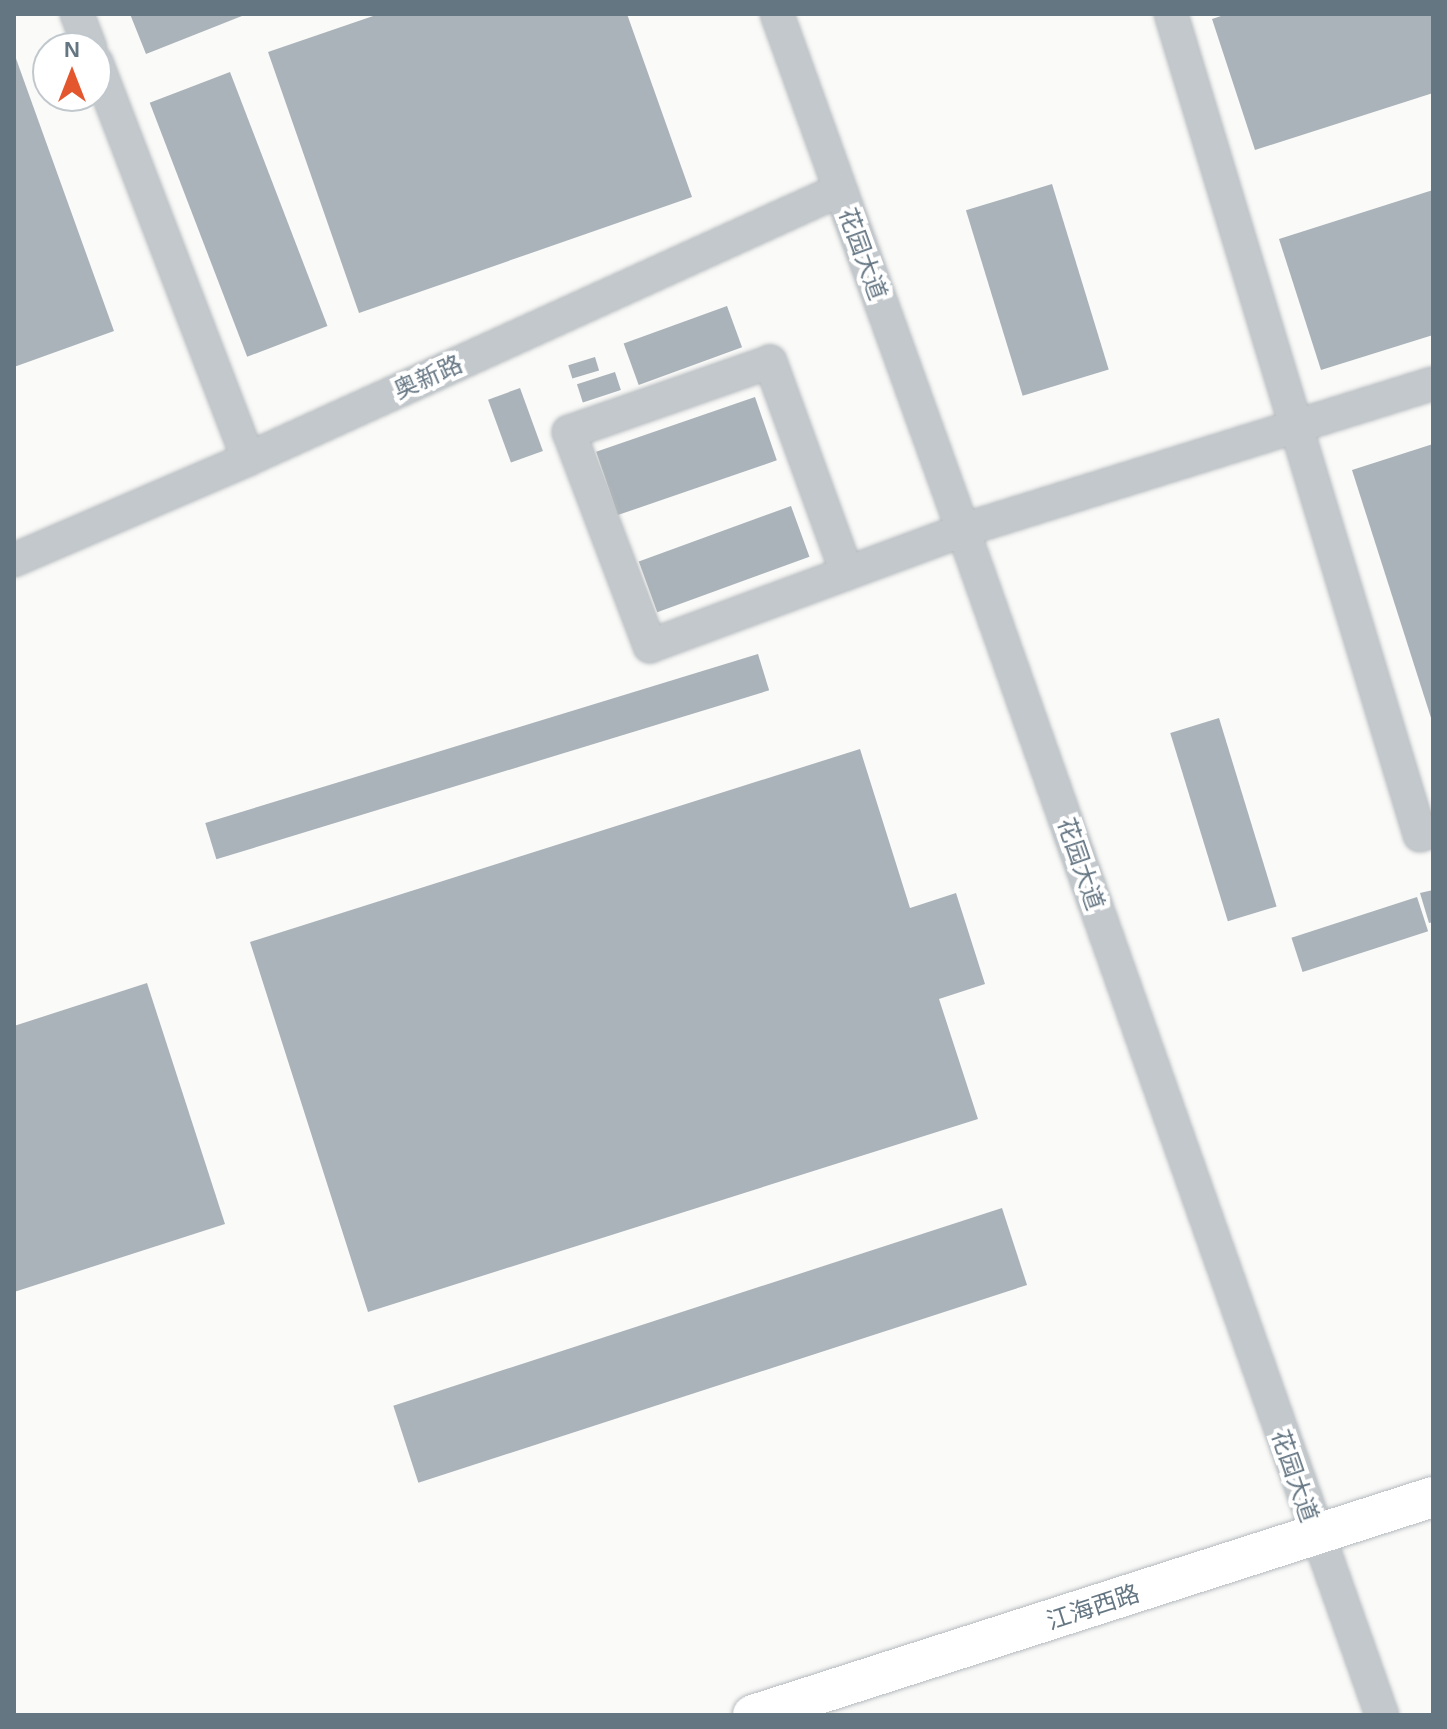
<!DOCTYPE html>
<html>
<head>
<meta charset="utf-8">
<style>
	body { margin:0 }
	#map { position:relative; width:1447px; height:1729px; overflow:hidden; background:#fafaf8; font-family:Arial,"Noto Sans SC",sans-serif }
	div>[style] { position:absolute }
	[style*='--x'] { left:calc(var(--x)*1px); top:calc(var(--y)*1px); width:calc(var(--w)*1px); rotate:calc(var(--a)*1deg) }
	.building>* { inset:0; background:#aab3b9; transform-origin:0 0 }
	.roads { filter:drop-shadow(0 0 2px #b5babe) drop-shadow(0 0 2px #b5babe) }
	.minor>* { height:32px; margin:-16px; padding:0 16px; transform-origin:16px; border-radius:16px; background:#c3c8cc }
	.major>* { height:40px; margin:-20px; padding:0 20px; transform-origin:20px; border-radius:20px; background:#fff }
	span { translate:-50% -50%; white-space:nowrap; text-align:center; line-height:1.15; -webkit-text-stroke:8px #fff; paint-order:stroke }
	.street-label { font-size:24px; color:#657683 }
	.frame { position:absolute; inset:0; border:16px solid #657683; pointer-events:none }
	.north { position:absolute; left:32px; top:32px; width:80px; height:80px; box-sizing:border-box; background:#fff; border:2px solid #c1c8cd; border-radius:50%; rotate:0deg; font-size:22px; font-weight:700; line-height:32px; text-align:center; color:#657683 }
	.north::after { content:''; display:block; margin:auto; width:28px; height:36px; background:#e4572e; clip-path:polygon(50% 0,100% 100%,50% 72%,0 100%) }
</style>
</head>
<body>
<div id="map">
	<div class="building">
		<i style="clip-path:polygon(130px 14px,247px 14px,146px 54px)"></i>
		<i style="clip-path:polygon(379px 14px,627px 14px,692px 197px,359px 313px,268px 52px)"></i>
		<i style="clip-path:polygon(1227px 14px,1433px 14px,1433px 93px,1255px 150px,1212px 19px)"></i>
		<i style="clip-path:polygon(14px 53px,114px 331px,14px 367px)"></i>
		<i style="left:230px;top:72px;width:272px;height:86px;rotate:69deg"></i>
		<i style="left:1052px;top:184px;width:194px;height:90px;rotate:73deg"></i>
		<i style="clip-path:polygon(1433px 190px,1433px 335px,1321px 370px,1279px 239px)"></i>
		<i style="left:727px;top:306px;width:44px;height:110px;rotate:70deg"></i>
		<i style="left:595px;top:357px;width:14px;height:28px;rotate:73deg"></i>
		<i style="left:615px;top:372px;width:19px;height:40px;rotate:72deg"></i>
		<i style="left:520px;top:388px;width:67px;height:34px;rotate:70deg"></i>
		<i style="left:755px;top:397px;width:67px;height:168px;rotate:71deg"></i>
		<i style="clip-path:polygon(1433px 444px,1433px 721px,1432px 721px,1352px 470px)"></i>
		<i style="left:791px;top:506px;width:54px;height:162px;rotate:70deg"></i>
		<i style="left:758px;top:654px;width:38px;height:578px;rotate:73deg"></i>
		<i style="left:1219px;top:718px;width:197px;height:51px;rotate:73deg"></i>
		<i style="clip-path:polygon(860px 749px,910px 908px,956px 893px,985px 984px,939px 999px,978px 1119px,368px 1312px,250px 942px)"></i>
		<i style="clip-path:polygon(1433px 890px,1433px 922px,1429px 923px,1420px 893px)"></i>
		<i style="left:1417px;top:897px;width:36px;height:132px;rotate:72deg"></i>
		<i style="clip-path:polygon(147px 983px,225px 1224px,14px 1292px,14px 1026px)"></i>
		<i style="left:1002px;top:1208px;width:81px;height:640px;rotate:72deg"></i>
	</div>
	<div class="roads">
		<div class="minor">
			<i style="--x:77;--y:14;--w:36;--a:69"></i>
			<i style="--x:777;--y:14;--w:548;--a:70.18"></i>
			<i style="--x:963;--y:530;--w:1257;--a:70.53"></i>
			<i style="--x:1171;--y:14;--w:858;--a:73.13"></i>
			<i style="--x:1420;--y:835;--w:14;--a:-17"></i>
			<i style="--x:96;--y:62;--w:425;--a:69"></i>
			<i style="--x:14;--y:560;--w:255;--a:-23.3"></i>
			<i style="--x:248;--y:459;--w:650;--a:-24.44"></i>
			<i style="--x:847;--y:573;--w:225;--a:-110"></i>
			<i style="--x:770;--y:362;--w:213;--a:160.8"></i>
			<i style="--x:569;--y:432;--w:229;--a:69.3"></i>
			<i style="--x:650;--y:646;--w:334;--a:-20.3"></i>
			<i style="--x:963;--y:530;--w:492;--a:-17.3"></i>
		</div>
		<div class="major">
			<i style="--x:753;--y:1715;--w:714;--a:-17.78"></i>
		</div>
	</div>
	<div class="street-label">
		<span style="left:863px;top:254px;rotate:70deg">花园大道</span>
		<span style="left:428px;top:377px;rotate:-24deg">奥新路</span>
		<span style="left:1081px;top:864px;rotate:71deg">花园大道</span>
		<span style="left:1295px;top:1476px;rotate:71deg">花园大道</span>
		<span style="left:1093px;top:1607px;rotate:-18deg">江海西路</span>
	</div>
	<div class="frame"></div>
	<div class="north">N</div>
</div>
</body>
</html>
